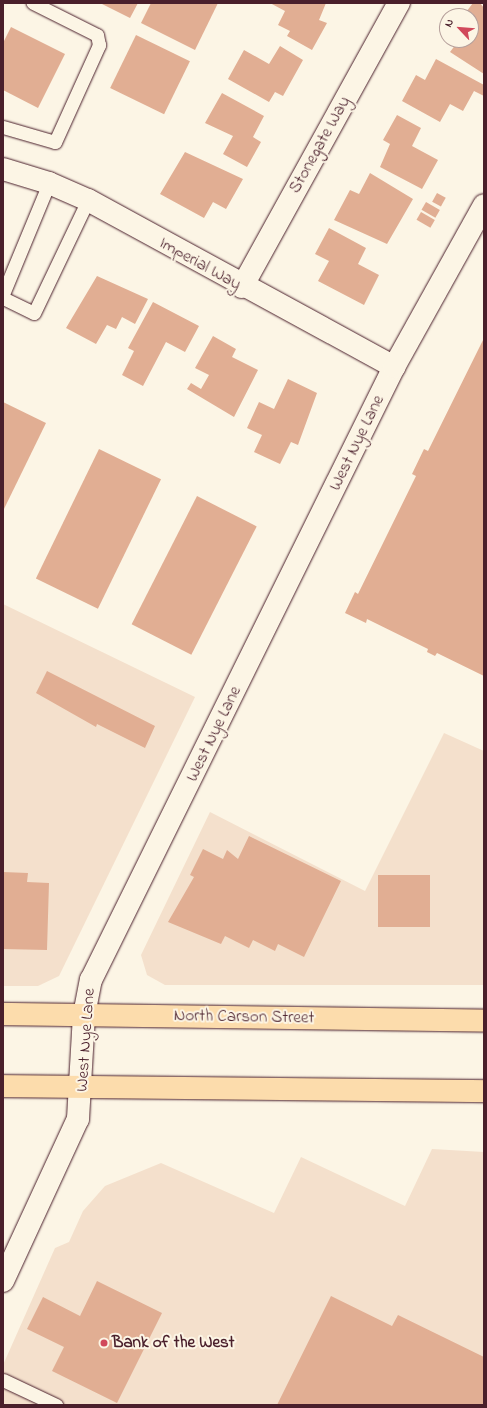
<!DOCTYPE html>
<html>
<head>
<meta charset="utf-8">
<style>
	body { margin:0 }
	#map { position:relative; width:487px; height:1408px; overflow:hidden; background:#fcf5e5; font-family:"Indie Flower",sans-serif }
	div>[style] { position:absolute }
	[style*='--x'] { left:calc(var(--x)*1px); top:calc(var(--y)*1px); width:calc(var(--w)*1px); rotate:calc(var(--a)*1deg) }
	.built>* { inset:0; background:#f4e0cc }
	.building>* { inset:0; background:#e1ae93; transform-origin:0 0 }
	.roads { filter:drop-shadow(0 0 1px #4a1f2b) drop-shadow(0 0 1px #4a1f2b) }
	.lane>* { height:13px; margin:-6.5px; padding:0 6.5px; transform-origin:6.5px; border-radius:6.5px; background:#fcf5e5 }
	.street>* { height:22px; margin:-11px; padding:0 11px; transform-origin:11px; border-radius:11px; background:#fcf5e5 }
	.primary>* { height:22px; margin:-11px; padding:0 11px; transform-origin:11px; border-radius:11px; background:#fcdcac }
	.dots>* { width:11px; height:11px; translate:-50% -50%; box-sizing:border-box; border:2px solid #fcf5e5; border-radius:50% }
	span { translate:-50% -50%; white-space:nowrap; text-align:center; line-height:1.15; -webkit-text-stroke:4px #fcf5e5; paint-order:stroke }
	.street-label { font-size:17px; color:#4a1f2b }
	.poi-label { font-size:17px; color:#4a1f2b; font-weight:700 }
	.left { translate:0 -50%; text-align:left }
	.frame { position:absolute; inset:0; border:4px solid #4a1f2b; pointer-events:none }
	.north { position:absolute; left:439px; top:8px; width:40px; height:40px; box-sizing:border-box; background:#fcf5e5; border:1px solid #b59f9b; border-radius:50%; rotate:296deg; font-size:11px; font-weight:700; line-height:16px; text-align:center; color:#4a1f2b }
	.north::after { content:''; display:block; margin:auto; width:14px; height:18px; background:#d1495b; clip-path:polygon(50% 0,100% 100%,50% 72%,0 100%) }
</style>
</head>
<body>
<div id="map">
	<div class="built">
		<i style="clip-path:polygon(3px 604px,195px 697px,59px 976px,38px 986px,3px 986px)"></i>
		<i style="clip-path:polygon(444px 733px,484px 751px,484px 985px,165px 985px,147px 975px,141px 955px,210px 812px,365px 891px)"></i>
		<i style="clip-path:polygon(432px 1149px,484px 1152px,484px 1405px,3px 1405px,3px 1365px,55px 1248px,69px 1242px,83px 1211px,105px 1186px,161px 1163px,274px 1213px,301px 1157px,405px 1206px)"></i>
	</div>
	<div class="building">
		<i style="clip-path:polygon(100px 3px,138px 3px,130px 18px)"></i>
		<i style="clip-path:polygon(151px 3px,218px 3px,195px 50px,141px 23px)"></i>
		<i style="clip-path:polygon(270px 3px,326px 3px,319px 20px,327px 23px,312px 50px,287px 36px,290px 31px,278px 25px,285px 11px)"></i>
		<i style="clip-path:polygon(473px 3px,480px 3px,484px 8px,484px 74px,450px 52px,459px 40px,471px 40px,471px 16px,463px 16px)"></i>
		<i style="clip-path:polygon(11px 27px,65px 54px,38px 108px,3px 90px,3px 43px)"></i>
		<i style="left:136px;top:35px;width:60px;height:59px;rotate:26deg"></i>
		<i style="clip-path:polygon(280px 46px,303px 60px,283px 96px,275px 92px,269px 102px,228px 79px,244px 50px,269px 64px)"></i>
		<i style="clip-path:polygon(436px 59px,484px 85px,484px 96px,474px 91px,463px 111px,450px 104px,440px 122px,402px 101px,416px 75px,425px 80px)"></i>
		<i style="clip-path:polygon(222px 93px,264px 116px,253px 137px,261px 142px,247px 167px,223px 154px,233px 136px,205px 123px)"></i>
		<i style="clip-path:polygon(397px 115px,421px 128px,412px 146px,438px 160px,422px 189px,380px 167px,390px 144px,383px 140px)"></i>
		<i style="clip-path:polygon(185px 152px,243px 179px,226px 209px,213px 202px,204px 218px,160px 194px)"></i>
		<i style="clip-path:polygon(370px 173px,413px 199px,387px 244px,334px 220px,350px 190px,359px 194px)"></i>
		<i style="left:437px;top:193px;width:10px;height:10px;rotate:29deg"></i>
		<i style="left:426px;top:202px;width:16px;height:9px;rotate:30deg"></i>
		<i style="left:421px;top:212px;width:16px;height:9px;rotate:30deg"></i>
		<i style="clip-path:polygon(329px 228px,366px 248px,358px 264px,379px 275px,364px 305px,318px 281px,329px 261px,315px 254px)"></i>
		<i style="clip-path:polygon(97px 276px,148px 299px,135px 324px,122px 317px,116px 329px,107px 325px,96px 344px,66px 328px)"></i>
		<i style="clip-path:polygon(153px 302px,199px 326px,185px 352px,166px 342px,143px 386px,122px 375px,134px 351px,128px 348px)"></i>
		<i style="clip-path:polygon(213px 336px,236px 349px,232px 357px,258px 370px,234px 417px,187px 389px,191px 383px,201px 389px,209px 375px,195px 368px)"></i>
		<i style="clip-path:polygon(484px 338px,484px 676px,437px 653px,435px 656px,427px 652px,428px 649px,367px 619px,366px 623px,345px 613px,355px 592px,358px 594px,416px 476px,412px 474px,424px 449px,428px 451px)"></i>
		<i style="clip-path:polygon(288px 379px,317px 393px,298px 445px,291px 442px,280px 464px,254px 452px,262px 435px,247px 428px,259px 402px,274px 409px)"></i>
		<i style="clip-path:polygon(3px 402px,46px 423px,3px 511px)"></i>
		<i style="left:99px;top:449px;width:69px;height:144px;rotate:26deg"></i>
		<i style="left:197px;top:496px;width:67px;height:144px;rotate:27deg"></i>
		<i style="clip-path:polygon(47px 671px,155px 726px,145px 748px,97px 724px,96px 727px,36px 693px)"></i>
		<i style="clip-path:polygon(249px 836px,341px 881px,304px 957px,278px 944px,275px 951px,253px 940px,249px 948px,225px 936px,221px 944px,168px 922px,194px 877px,190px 875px,203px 849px,223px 859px,227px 850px,238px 859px)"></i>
		<i style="clip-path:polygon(3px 872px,28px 873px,27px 882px,49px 883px,47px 950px,3px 949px)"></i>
		<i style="left:378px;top:875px;width:52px;height:52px"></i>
		<i style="clip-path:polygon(97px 1281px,162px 1313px,117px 1403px,52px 1371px,64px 1347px,27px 1329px,43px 1297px,80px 1316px)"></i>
		<i style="clip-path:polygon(331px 1296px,392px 1326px,398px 1315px,484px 1357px,484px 1405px,277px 1405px)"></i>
	</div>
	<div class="roads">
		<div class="lane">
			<i style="--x:3;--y:127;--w:54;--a:16.1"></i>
			<i style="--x:55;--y:142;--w:107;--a:-65.6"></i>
			<i style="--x:99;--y:45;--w:10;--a:-101"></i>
			<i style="--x:97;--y:35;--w:72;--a:-153.4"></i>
			<i style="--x:3;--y:294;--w:120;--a:-67.5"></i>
			<i style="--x:3;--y:298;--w:34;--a:26"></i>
			<i style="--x:34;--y:313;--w:125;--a:-64.5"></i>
			<i style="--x:3;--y:1380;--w:59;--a:25.3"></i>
		</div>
		<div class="street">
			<i style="--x:3;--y:169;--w:48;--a:16.9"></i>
			<i style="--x:49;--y:183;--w:43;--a:23.6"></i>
			<i style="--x:88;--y:200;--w:349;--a:28.6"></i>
			<i style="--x:242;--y:287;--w:325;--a:-61.1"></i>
			<i style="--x:3;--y:1281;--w:179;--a:-65.2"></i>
			<i style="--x:78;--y:1119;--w:104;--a:-86.7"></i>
			<i style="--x:84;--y:1015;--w:36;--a:-79"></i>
			<i style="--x:91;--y:980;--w:684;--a:-63.7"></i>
			<i style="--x:394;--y:367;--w:185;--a:-60.9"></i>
		</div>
		<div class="primary">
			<i style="--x:3;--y:1014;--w:481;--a:0.8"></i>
			<i style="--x:3;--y:1086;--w:481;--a:0.6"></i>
		</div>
	</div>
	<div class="dots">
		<i style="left:104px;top:1343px;background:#d1495b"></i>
	</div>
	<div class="street-label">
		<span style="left:320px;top:145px;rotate:-61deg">Stonegate Way</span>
		<span style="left:200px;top:264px;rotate:29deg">Imperial Way</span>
		<span style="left:357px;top:443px;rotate:-64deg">West Nye Lane</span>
		<span style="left:214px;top:734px;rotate:-64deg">West Nye Lane</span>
		<span style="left:244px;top:1017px;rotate:1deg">North Carson Street</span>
		<span style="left:86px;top:1040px;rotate:-86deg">West Nye Lane</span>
	</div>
	<div class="poi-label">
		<span class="left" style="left:112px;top:1343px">Bank of the West</span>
	</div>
	<div class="frame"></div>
	<div class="north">N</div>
</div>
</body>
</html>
